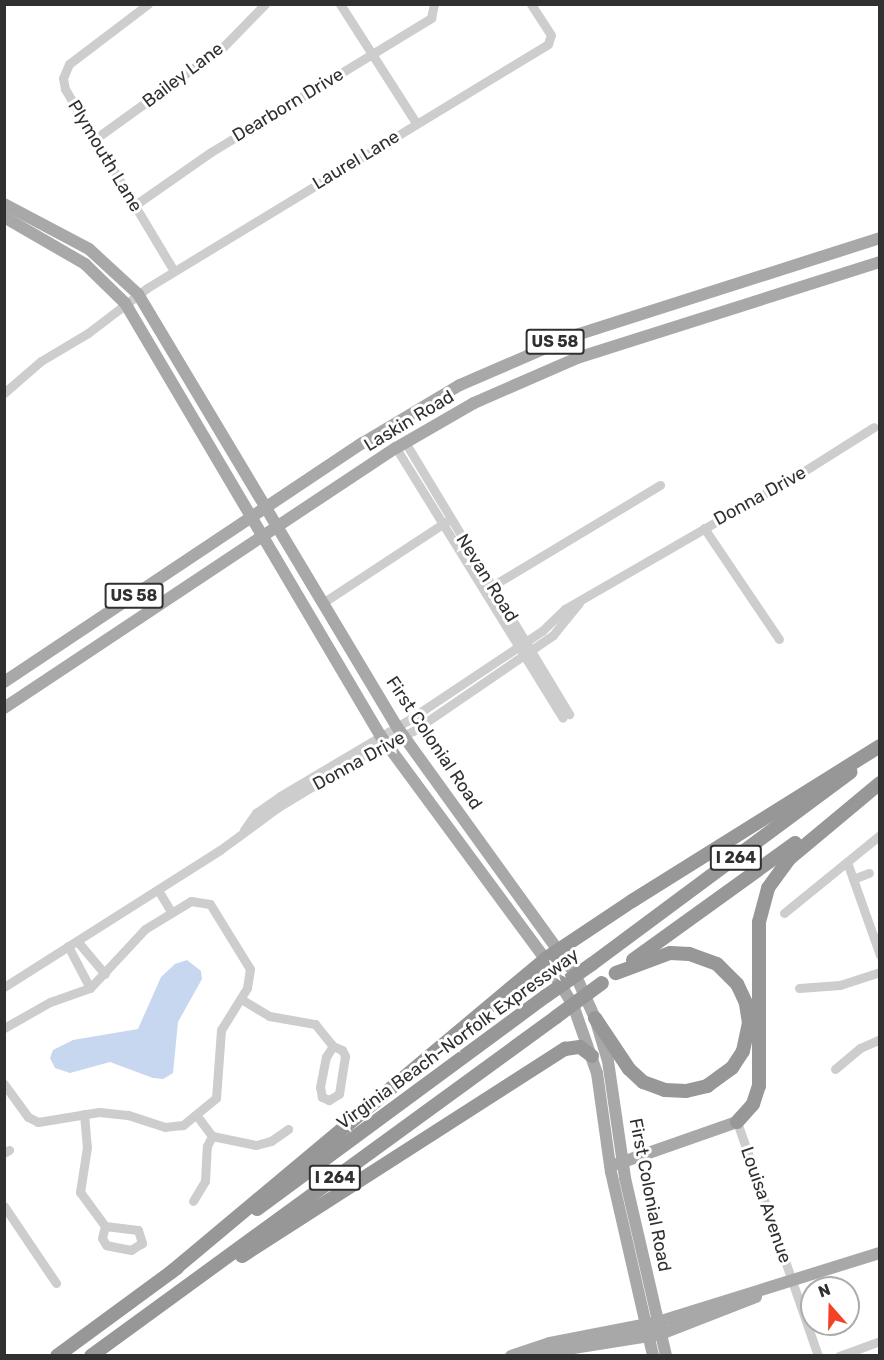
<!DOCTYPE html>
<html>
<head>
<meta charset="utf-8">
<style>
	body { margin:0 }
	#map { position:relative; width:884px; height:1360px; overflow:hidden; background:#fff; font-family:Rubik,sans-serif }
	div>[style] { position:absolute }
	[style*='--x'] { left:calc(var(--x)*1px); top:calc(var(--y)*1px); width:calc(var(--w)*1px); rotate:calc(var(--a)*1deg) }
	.water>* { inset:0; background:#c7d7ef }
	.minor>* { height:9px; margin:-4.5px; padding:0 4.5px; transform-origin:4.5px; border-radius:4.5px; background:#cdcdcd }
	.major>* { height:12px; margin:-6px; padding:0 6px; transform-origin:6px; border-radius:6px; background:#a8a8a8 }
	.highway>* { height:14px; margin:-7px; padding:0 7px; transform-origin:7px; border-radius:7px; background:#979797 }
	.highway-bridge>* { height:14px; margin:-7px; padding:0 7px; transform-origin:7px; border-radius:7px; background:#979797 }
	span { translate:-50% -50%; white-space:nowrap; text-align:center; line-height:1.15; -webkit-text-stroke:6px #fff; paint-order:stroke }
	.shield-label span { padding:2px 4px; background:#fff; border:2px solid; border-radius:4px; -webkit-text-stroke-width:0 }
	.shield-label { font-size:16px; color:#303030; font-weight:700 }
	.street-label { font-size:18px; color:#303030 }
	.frame { position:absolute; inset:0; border:6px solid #303030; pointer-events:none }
	.north { position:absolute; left:800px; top:1276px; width:60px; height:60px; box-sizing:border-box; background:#fff; border:2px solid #acacac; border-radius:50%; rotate:340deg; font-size:16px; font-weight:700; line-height:24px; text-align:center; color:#303030 }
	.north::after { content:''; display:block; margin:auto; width:21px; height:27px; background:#f34225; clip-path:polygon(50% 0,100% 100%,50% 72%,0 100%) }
</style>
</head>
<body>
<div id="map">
	<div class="water">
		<i style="clip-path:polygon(187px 960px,201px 971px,202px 979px,178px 1022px,173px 1073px,163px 1079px,153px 1078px,110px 1062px,70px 1073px,55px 1068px,50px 1058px,53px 1050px,73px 1040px,138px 1029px,161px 977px,175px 964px)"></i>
	</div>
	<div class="minor">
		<i style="--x:148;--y:4;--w:99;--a:142.8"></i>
		<i style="--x:69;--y:64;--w:15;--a:113"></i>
		<i style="--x:63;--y:78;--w:11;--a:80"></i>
		<i style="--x:65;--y:89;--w:212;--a:59.1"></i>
		<i style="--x:340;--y:4;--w:141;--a:57.4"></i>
		<i style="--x:95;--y:139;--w:159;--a:-35.8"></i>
		<i style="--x:224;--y:46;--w:59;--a:-45.7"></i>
		<i style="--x:135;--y:205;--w:93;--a:-34.9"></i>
		<i style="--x:211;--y:152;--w:258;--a:-31.3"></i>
		<i style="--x:431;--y:18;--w:14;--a:-78"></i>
		<i style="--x:4;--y:393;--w:49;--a:-40.9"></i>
		<i style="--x:41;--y:361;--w:55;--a:-30.8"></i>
		<i style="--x:88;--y:333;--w:74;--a:-37.3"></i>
		<i style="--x:147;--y:288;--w:469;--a:-31.3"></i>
		<i style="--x:548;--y:44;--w:9;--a:-72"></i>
		<i style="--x:551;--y:35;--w:37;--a:-123"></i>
		<i style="--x:405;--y:442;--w:318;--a:58.9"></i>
		<i style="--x:396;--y:448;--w:317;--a:58.3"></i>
		<i style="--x:704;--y:528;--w:134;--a:56"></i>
		<i style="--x:487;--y:589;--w:202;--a:-31"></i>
		<i style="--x:324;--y:602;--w:146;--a:-33.3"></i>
		<i style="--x:244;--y:830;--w:21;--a:-55"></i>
		<i style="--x:256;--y:813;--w:29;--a:-35"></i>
		<i style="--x:280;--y:796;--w:147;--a:-30.6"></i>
		<i style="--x:407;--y:721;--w:162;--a:-33.7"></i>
		<i style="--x:542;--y:631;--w:32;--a:-44"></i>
		<i style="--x:565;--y:609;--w:272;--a:-30"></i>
		<i style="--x:801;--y:473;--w:86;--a:-32.2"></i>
		<i style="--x:847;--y:862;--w:99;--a:70.5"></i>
		<i style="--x:853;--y:879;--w:17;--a:-21"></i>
		<i style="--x:158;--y:890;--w:26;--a:59"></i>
		<i style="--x:784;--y:913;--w:124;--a:-39.1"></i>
		<i style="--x:77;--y:941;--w:43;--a:49.7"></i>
		<i style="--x:68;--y:946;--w:47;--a:62.4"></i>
		<i style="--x:4;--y:987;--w:256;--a:-32.4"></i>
		<i style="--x:220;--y:850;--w:71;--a:-36.4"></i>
		<i style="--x:277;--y:808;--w:114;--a:-31.3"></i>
		<i style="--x:374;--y:749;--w:43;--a:-24.8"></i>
		<i style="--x:413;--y:731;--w:170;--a:-34.4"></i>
		<i style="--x:553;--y:635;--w:41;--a:-50.9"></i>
		<i style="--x:799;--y:988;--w:41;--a:-4.2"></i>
		<i style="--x:840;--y:985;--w:42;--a:-18"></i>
		<i style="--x:241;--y:999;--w:33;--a:31"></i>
		<i style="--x:269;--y:1016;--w:47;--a:9.9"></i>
		<i style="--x:315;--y:1024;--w:28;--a:51"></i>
		<i style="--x:4;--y:1028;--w:53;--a:-29.5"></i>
		<i style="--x:50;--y:1002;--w:42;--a:-19.3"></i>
		<i style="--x:90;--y:988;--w:81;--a:-47"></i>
		<i style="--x:145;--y:929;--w:54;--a:-31.3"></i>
		<i style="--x:191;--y:901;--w:19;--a:9"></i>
		<i style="--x:210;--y:904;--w:76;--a:58.4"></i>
		<i style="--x:250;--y:969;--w:19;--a:99"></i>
		<i style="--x:247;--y:988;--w:49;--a:121.8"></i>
		<i style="--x:221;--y:1030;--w:68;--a:94.2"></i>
		<i style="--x:216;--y:1098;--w:43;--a:140.7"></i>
		<i style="--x:183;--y:1125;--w:18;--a:174"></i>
		<i style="--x:165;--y:1127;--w:40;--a:-162"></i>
		<i style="--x:127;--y:1115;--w:28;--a:-174"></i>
		<i style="--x:99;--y:1112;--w:62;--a:170.7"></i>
		<i style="--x:38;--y:1122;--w:11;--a:-153"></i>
		<i style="--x:28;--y:1117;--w:41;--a:-126"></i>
		<i style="--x:333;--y:1046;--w:10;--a:24"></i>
		<i style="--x:342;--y:1050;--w:7;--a:63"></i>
		<i style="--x:345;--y:1056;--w:38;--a:99"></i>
		<i style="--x:339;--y:1094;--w:12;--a:149"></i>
		<i style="--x:329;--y:1100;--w:8;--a:-157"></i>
		<i style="--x:322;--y:1097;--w:10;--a:-101"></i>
		<i style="--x:320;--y:1087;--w:31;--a:-79"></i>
		<i style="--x:326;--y:1057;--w:13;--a:-58"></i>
		<i style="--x:835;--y:1069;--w:33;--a:-40"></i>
		<i style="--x:860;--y:1048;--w:22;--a:-24"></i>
		<i style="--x:84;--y:1114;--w:33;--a:85"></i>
		<i style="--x:87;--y:1147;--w:46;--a:98.8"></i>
		<i style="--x:80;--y:1192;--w:42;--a:53.7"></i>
		<i style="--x:197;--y:1116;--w:25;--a:53"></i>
		<i style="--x:737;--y:1122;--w:248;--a:70.9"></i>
		<i style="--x:4;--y:1153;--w:6;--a:-31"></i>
		<i style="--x:193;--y:1201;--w:23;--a:-59"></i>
		<i style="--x:205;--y:1181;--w:35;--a:-87"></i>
		<i style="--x:207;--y:1146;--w:11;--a:-63"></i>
		<i style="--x:212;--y:1136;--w:45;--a:11.6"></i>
		<i style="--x:256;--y:1145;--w:16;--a:-15"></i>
		<i style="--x:271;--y:1141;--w:21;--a:-35"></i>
		<i style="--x:4;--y:1206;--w:93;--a:56"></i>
		<i style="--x:105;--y:1226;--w:33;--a:7"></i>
		<i style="--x:138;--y:1230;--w:14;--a:73"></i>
		<i style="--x:142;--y:1243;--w:13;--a:148"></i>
		<i style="--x:131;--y:1250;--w:25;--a:-169"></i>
		<i style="--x:106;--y:1245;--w:8;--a:-120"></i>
		<i style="--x:102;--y:1238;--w:12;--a:-76"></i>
		<i style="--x:839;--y:1356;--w:44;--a:-20.1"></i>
	</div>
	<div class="major">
		<i style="--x:4;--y:204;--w:96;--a:27.9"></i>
		<i style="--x:89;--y:249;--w:67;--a:42.6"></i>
		<i style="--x:138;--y:294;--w:505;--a:59.11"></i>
		<i style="--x:397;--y:727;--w:304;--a:54.2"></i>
		<i style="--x:575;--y:974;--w:48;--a:65.6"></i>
		<i style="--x:595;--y:1018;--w:45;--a:73.2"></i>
		<i style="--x:608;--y:1061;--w:118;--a:81.7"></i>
		<i style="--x:625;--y:1178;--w:183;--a:77"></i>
		<i style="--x:4;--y:217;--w:94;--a:30.1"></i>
		<i style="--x:85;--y:264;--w:56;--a:44.3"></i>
		<i style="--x:125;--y:303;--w:502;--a:59.45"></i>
		<i style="--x:380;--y:735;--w:278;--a:53.6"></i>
		<i style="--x:545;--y:959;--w:54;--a:58.7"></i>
		<i style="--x:573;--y:1005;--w:72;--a:70.6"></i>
		<i style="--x:597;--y:1073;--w:100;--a:82"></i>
		<i style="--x:611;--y:1172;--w:189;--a:77.1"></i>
		<i style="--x:4;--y:682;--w:431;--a:-33.7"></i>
		<i style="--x:363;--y:443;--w:113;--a:-30.9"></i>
		<i style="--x:460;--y:385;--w:123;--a:-23.4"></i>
		<i style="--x:573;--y:336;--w:322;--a:-17.7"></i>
		<i style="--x:4;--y:708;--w:470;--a:-33.6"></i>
		<i style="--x:396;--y:448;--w:90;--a:-30"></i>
		<i style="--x:474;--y:403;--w:112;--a:-23.6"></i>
		<i style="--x:577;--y:358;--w:318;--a:-17.6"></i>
		<i style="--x:617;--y:1164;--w:127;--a:-19.3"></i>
		<i style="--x:530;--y:1355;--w:133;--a:-9.1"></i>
		<i style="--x:661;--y:1334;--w:102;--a:-21.3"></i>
		<i style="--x:511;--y:1356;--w:41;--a:-18.4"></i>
		<i style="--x:550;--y:1343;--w:110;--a:-11"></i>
		<i style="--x:658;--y:1322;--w:232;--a:-17.3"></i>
	</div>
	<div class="highway">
		<i style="--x:633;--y:960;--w:200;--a:-35.8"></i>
		<i style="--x:592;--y:964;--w:322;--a:-36.6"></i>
		<i style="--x:595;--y:1018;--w:61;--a:56.3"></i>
		<i style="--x:629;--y:1069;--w:19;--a:43"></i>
		<i style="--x:643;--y:1082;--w:23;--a:20"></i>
		<i style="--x:665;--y:1090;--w:21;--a:3"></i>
		<i style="--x:686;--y:1091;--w:22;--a:-13"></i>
		<i style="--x:707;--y:1086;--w:31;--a:-36"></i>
		<i style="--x:732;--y:1068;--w:20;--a:-57"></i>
		<i style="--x:743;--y:1051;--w:29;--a:-78"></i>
		<i style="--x:749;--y:1023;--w:20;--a:-99"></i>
		<i style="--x:746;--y:1003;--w:21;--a:-115"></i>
		<i style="--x:737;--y:984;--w:28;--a:-135"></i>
		<i style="--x:717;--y:964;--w:30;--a:-160"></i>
		<i style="--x:689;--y:954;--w:19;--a:-177"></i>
		<i style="--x:670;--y:953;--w:58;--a:159.7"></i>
		<i style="--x:737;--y:1122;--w:24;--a:-48"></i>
		<i style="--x:753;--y:1104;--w:19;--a:-72"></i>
		<i style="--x:759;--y:1086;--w:164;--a:-90"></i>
		<i style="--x:759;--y:922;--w:35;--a:-75"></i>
		<i style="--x:768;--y:888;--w:37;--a:-54"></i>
		<i style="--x:790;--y:858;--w:117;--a:-39.8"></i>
		<i style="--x:257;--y:1209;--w:359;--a:-36.4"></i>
		<i style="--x:242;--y:1256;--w:384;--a:-32.7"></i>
		<i style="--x:565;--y:1049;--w:15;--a:-8"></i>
		<i style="--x:580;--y:1047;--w:15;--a:37"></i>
		<i style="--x:170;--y:1273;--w:489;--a:-39.9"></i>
		<i style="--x:545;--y:959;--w:105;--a:-33.7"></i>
		<i style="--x:632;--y:901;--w:292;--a:-32"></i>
		<i style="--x:57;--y:1356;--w:149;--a:-36.3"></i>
		<i style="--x:91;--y:1356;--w:575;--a:-36.09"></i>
	</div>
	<div class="highway-bridge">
		<i style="--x:546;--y:996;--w:56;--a:-34.8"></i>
		<i style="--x:556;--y:1017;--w:57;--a:-36.5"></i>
	</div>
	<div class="shield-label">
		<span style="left:555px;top:342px">US 58</span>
		<span style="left:134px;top:596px">US 58</span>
		<span style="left:736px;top:858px">I 264</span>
		<span style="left:335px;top:1178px">I 264</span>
	</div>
	<div class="street-label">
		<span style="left:183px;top:75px;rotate:-37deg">Bailey Lane</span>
		<span style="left:288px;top:105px;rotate:-31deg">Dearborn Drive</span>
		<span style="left:105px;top:156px;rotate:59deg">Plymouth Lane</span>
		<span style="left:356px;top:160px;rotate:-31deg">Laurel Lane</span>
		<span style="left:409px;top:421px;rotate:-31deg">Laskin Road</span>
		<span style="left:760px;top:496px;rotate:-29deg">Donna Drive</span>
		<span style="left:487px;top:578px;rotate:58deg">Nevan Road</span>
		<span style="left:434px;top:743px;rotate:56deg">First Colonial Road</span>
		<span style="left:359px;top:761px;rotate:-29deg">Donna Drive</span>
		<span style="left:458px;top:1039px;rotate:-36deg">Virginia Beach-Norfolk Expressway</span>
		<span style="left:650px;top:1195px;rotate:79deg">First Colonial Road</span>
		<span style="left:766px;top:1205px;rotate:71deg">Louisa Avenue</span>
	</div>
	<div class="frame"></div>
	<div class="north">N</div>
</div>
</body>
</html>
